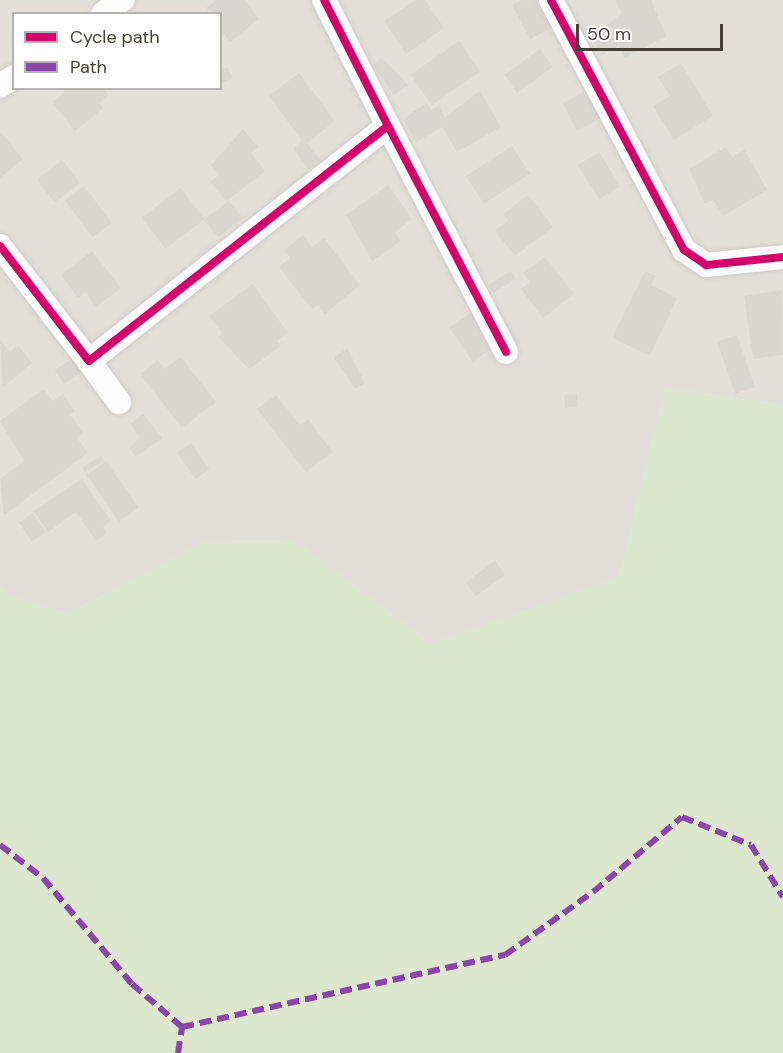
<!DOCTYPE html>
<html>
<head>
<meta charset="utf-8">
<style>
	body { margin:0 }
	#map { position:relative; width:783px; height:1053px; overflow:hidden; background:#f0eeea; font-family:"DM Sans",sans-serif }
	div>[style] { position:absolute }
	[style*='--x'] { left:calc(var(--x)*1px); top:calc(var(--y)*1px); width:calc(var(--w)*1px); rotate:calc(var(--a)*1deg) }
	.residential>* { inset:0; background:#e3e0d9 }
	.green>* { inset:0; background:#dce7cd }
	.building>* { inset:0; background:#d9d7d2; transform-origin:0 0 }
	.roads { filter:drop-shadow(0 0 2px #cdccc8) drop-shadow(0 0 2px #cdccc8) }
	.minor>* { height:24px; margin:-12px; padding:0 12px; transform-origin:12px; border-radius:12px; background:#fdfcfc }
	.quiet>* { height:6px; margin-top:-3px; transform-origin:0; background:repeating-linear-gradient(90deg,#8e44ad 0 12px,transparent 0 18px) }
	.cycleway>* { height:8px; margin:-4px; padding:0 4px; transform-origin:4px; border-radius:4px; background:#d6006c }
	span { translate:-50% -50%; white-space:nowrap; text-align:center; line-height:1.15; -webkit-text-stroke:5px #fff; paint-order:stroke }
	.legend { position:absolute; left:12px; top:12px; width:210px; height:78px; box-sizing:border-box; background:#fff; border:2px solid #b4b3af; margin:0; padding:8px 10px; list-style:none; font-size:18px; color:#444037 }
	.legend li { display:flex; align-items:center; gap:12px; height:30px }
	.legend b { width:30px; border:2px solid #b4b3af }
	.scale { position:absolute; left:576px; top:24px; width:147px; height:27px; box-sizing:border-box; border:3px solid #444037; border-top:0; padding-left:8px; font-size:18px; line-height:21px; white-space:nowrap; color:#444037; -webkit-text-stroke:4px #fff; paint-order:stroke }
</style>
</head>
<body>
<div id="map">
	<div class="residential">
		<i style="clip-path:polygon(evenodd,0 0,783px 0,783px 405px,666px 388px,619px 578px,431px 644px,294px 541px,205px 542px,68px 614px,8px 596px,0 588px,0 0,14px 14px,220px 14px,220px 88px,14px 88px,14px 14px)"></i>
	</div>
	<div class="green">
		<i style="clip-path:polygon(666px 388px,783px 405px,783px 1053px,0 1053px,0 588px,8px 596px,68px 614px,205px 542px,294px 541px,431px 644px,619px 578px)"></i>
	</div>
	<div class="building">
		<i style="clip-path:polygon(216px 0,245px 0,259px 19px,230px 42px,220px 29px,220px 14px,205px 9px)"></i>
		<i style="clip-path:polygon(415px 0,425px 0,444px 28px,406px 54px,384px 21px)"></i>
		<i style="clip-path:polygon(522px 0,539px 0,553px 27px,530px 39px,512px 5px)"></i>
		<i style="clip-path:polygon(615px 0,651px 0,666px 36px,625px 58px,619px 46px,602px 55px,592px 37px,622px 13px)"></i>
		<i style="left:459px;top:41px;width:37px;height:59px;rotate:55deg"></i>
		<i style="left:540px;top:49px;width:22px;height:44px;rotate:54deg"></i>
		<i style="clip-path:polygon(382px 58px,408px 85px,394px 95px,373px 65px)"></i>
		<i style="clip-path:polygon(681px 63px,713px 116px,674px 140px,653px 106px,670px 96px,658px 77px)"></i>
		<i style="clip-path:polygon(227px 67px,233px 78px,220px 84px,220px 70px)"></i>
		<i style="clip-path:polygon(299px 73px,335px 121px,307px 143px,321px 161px,309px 170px,293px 148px,302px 141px,269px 96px)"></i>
		<i style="clip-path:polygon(62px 88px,103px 88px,109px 95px,99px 103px,103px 108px,75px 131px,52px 102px,65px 92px)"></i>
		<i style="clip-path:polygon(480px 91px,501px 127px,457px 152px,442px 127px,416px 142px,404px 120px,414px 111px,427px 103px,431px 110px,439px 106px,445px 117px)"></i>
		<i style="left:586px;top:91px;width:31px;height:26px;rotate:63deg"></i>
		<i style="clip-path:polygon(243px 129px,258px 147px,251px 153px,265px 171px,228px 200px,243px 218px,218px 238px,204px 220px,227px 202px,210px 182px,219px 175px,211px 165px)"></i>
		<i style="clip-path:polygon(0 131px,23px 159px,0 178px)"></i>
		<i style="left:512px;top:146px;width:33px;height:55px;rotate:57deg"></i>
		<i style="clip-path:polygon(726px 147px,732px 157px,744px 149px,767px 190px,723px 216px,713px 200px,705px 204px,689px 169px)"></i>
		<i style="left:599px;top:152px;width:40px;height:25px;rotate:58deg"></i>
		<i style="left:62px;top:160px;width:29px;height:32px;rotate:52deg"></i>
		<i style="clip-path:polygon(388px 185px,412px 219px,395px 232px,401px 241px,372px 261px,346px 215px)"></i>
		<i style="left:84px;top:186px;width:46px;height:24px;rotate:53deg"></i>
		<i style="left:181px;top:188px;width:39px;height:49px;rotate:53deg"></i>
		<i style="clip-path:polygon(528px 195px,553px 227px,515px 256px,495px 231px,508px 221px,503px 214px)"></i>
		<i style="clip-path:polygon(303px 235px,312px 247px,324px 238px,360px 285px,325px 314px,318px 305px,312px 309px,279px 267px,290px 258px,284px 250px)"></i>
		<i style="clip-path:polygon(92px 251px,121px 288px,96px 307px,85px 292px,78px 298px,61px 275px)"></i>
		<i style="clip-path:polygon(545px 257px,574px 294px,543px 318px,521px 289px,530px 282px,523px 273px)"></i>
		<i style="left:511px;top:271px;width:9px;height:27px;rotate:58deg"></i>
		<i style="clip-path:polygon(645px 271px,656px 276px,651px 285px,677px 298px,650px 356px,612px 338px)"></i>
		<i style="clip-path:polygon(253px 284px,288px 333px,277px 341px,281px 346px,249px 369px,218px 337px,222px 333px,209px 316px)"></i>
		<i style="clip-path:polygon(782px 290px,783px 355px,753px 359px,744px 296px)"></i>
		<i style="left:471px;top:313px;width:41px;height:26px;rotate:56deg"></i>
		<i style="left:737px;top:335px;width:55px;height:21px;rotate:71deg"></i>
		<i style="clip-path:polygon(0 339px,10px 352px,18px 345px,32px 363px,3px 387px)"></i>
		<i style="clip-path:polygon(347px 348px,365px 383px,355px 389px,334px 358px)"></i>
		<i style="left:75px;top:357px;width:17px;height:24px;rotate:57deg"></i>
		<i style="clip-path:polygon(181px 357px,216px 402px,182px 428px,140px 374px,158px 360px,164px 369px)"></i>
		<i style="clip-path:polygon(44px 389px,53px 401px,63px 394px,75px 411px,70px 415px,84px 433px,77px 438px,88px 453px,4px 515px,0 479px,24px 461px,0 421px)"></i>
		<i style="left:577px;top:394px;width:13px;height:13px;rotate:86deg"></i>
		<i style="clip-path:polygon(276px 395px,300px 425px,308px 419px,333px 452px,306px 472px,257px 409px)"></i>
		<i style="clip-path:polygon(143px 414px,162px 438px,136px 457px,129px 447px,140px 438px,130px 424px)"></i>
		<i style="left:191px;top:443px;width:32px;height:17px;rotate:55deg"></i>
		<i style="left:101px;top:456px;width:6px;height:22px;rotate:59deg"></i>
		<i style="left:106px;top:461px;width:57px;height:24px;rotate:55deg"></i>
		<i style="clip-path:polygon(82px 479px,111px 521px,103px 527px,107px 533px,96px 541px,76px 512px,48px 532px,33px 511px)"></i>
		<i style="left:33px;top:513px;width:23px;height:17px;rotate:56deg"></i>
		<i style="left:495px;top:561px;width:17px;height:36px;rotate:54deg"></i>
	</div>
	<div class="roads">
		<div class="minor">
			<i style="--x:551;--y:0;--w:283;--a:62"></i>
			<i style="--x:684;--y:250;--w:27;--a:34"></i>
			<i style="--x:706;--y:265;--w:77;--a:-5.9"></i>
			<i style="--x:103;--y:14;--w:24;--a:-36"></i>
			<i style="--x:0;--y:86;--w:17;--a:-33"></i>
			<i style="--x:388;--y:126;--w:255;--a:62.4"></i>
			<i style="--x:0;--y:246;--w:145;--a:52.3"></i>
			<i style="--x:89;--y:361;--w:380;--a:-38.2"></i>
			<i style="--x:388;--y:126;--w:141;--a:-116.9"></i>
			<i style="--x:89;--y:361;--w:51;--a:53.8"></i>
		</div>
	</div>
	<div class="quiet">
		<i style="--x:0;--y:845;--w:54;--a:37.5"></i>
		<i style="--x:43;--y:878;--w:138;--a:50"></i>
		<i style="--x:132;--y:984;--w:66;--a:40.7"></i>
		<i style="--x:182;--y:1027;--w:331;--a:-12.6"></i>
		<i style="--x:505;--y:955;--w:108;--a:-35.6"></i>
		<i style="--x:593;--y:892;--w:116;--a:-40.1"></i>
		<i style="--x:682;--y:817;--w:74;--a:22.1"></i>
		<i style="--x:751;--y:845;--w:61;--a:58.4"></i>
		<i style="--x:178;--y:1053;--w:26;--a:-81"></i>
	</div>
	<div class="cycleway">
		<i style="--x:551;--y:0;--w:283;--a:62"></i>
		<i style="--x:684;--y:250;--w:27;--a:34"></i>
		<i style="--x:706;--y:265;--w:77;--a:-5.9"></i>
		<i style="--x:388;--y:126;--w:255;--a:62.4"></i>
		<i style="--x:0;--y:246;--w:145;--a:52.3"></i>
		<i style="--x:89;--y:361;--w:380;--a:-38.2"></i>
		<i style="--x:388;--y:126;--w:141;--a:-116.9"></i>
	</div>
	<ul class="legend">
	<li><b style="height:8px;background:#d6006c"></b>Cycle path</li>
	<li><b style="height:8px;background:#8e44ad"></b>Path</li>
	</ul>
	<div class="scale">50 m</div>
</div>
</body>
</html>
